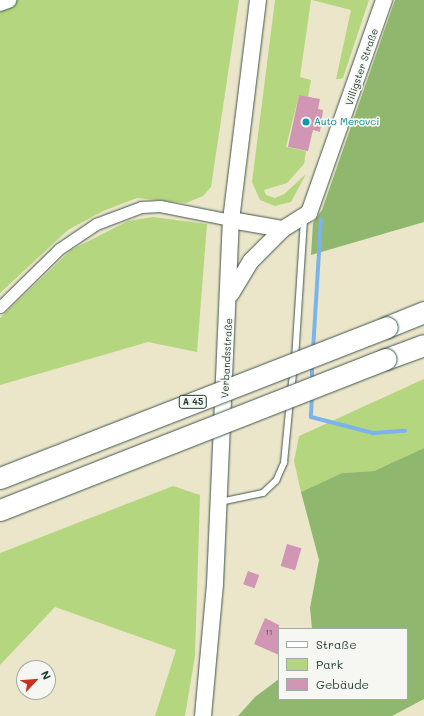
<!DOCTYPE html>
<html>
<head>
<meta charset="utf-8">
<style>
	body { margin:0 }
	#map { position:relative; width:424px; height:716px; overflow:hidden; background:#ebe6ca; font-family:Mali,sans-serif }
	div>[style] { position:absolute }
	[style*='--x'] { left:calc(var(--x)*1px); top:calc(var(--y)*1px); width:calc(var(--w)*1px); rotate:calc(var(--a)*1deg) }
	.green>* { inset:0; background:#b4d67e }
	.forest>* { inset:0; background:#8fb76d }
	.stream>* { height:4px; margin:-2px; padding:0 2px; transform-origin:2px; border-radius:2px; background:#7cb3eb }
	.building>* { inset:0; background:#d096b3; transform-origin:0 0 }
	.roads { filter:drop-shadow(0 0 1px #3e564a) drop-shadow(0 0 1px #3e564a) }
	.service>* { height:5.5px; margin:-2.75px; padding:0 2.75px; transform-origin:2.75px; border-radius:2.75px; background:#fff }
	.minor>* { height:11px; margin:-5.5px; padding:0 5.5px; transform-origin:5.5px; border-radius:5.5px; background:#fff }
	.secondary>* { height:16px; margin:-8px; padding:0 8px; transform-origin:8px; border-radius:8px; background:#fff }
	.motorway>* { height:21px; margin:-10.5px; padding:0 10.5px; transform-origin:10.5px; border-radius:10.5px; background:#fff }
	.bridges { filter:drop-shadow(0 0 1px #3e564a) drop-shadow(0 0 1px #3e564a) }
	.motorway-bridge>* { height:21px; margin:-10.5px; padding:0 10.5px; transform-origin:10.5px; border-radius:10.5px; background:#fff }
	.dots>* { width:11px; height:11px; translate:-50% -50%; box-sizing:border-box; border:2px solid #f6f6f2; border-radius:50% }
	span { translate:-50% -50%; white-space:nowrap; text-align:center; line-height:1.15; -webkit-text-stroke:3.5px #f6f6f2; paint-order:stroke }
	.number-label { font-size:8px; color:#4b5354 }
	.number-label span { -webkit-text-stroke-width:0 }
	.shield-label span { padding:1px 3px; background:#f6f6f2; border:1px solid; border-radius:3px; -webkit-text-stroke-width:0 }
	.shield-label { font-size:9px; color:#1f3d34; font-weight:700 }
	.street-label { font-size:10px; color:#1f3d34 }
	.culture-label { font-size:10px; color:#0d838f }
	.left { translate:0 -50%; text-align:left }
	.legend { position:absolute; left:278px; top:628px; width:130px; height:72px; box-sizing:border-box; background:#f6f6f2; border:1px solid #a0aca6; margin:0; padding:5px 7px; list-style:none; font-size:12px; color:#1f3d34 }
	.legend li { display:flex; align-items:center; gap:8px; height:20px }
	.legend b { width:20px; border:1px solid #a0aca6 }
	.north { position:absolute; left:16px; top:660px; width:40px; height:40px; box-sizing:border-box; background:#f6f6f2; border:1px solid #a0aca6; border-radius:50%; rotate:64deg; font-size:11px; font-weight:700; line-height:16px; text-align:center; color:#1f3d34 }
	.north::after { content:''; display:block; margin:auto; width:14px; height:18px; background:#c8321e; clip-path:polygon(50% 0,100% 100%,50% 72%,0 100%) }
</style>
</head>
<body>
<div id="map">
	<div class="green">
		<i style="clip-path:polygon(0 0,239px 0,211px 187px,203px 196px,186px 203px,137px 198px,103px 211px,68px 230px,0 293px)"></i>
		<i style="clip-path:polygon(275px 0,311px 0,300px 77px,311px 80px,308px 97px,299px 95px,286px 147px,306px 151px,304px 164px,287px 183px,264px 190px,266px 195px,275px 198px,284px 194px,306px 174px,291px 202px,275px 206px,260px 200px,252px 182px)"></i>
		<i style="clip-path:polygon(312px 0,369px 0,343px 78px,340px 79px,336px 79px,351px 10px)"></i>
		<i style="clip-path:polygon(153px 217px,207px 224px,197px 352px,148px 342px,0 385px,0 318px,71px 250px,128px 221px)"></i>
		<i style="clip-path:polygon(424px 379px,424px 448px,374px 471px,342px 473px,301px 492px,294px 461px,299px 436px)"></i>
		<i style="clip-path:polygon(173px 486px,200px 495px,195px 656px,185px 716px,155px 716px,176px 650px,55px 607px,0 665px,0 553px)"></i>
	</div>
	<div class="forest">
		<i style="clip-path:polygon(395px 0,424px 0,424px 222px,311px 255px,313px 223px,322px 210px)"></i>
		<i style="clip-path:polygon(424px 448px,424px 699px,392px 716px,238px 716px,255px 697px,279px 679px,279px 699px,407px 699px,407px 629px,312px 629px,310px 608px,319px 560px,301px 492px,342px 473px,374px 471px)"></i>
	</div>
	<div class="stream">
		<i style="--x:313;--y:350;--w:131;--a:-86.5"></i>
		<i style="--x:312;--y:382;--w:19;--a:-90"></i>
		<i style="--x:312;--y:395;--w:22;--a:93"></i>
		<i style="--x:311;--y:417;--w:64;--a:14.5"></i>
		<i style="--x:373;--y:433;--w:32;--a:-4"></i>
	</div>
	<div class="building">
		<i style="clip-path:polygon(299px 95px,320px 99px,318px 109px,323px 110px,320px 132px,313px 130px,308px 151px,288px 147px)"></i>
		<i style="left:287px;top:544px;width:15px;height:23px;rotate:16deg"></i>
		<i style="left:248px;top:571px;width:12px;height:14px;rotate:20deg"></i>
		<i style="clip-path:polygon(265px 618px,279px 625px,279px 655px,254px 644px)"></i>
	</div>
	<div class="roads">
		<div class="service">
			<i style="--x:295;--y:359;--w:139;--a:-86.3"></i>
			<i style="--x:291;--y:391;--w:24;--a:-83"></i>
			<i style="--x:220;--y:502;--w:44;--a:-11.8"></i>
			<i style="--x:263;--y:493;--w:18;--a:-43"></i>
			<i style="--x:276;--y:481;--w:20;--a:-66"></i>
			<i style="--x:284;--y:463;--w:62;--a:-84.5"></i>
		</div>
		<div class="minor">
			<i style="--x:0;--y:307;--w:83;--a:-44.5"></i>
			<i style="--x:59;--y:249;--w:45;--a:-34"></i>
			<i style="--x:96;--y:224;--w:48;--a:-20.7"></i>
			<i style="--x:141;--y:207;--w:19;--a:-3"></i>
			<i style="--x:160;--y:206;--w:72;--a:11.2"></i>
		</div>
		<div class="secondary">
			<i style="--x:0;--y:3;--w:9;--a:-21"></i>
			<i style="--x:231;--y:220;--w:53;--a:9.8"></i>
			<i style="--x:283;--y:229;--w:31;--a:-32"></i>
			<i style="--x:309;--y:213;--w:226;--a:-70.6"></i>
			<i style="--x:231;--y:294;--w:39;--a:-59"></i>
			<i style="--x:251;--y:261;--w:45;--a:-45"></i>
			<i style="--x:203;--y:716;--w:133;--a:-84.8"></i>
			<i style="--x:215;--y:584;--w:364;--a:-87.5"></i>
			<i style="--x:231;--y:220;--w:222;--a:-83"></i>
		</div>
		<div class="motorway">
			<i style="--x:387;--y:327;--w:40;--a:-22"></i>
			<i style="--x:386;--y:359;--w:40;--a:-20.2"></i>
		</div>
	</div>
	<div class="bridges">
		<div class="motorway-bridge">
			<i style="--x:0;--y:478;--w:415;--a:-21.3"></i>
			<i style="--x:0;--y:510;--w:414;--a:-21.4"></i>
		</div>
	</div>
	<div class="dots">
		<i style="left:306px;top:122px;background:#0f9aa8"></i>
	</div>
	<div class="number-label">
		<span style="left:269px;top:633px">11</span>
	</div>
	<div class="shield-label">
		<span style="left:193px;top:402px">A 45</span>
	</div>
	<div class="street-label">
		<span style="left:362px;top:67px;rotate:-71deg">Villigster Straße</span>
		<span style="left:227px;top:358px;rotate:-87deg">Verbandsstraße</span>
	</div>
	<div class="culture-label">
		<span class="left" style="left:314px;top:122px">Auto Merovci</span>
	</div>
	<ul class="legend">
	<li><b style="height:5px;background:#fff"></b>Straße</li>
	<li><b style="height:11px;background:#b4d67e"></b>Park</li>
	<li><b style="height:11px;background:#d096b3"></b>Gebäude</li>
	</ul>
	<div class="north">N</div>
</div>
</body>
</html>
